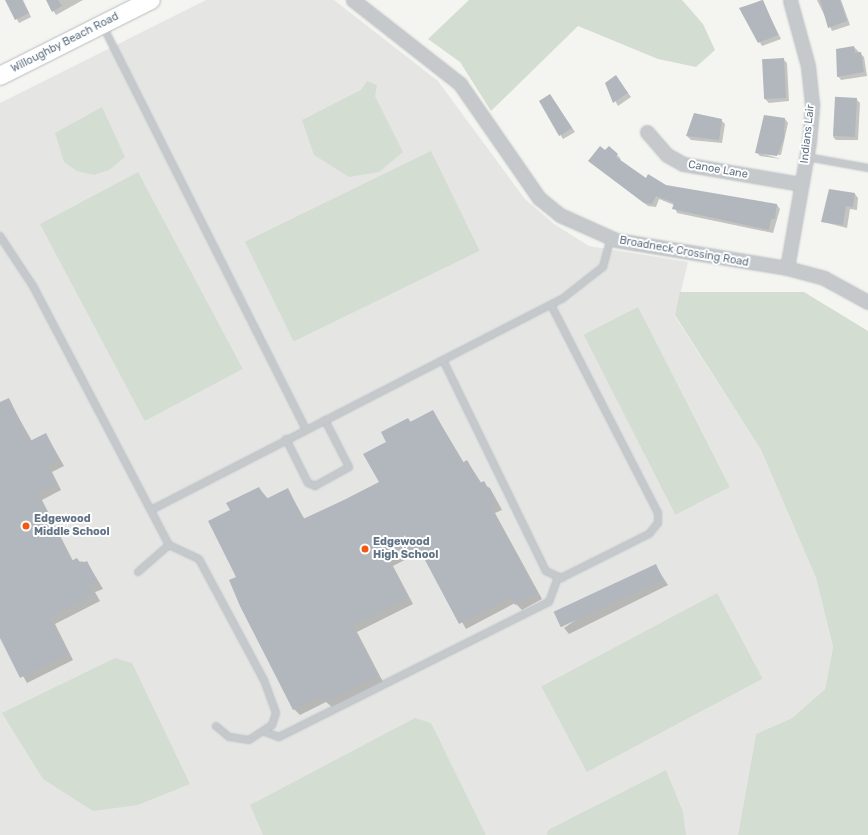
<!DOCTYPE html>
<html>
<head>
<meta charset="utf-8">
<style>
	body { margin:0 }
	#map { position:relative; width:868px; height:835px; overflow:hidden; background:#f4f5f0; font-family:Rubik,sans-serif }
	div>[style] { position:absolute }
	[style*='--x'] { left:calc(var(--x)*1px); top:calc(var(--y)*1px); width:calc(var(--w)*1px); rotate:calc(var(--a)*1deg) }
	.built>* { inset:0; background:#e5e6e4 }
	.green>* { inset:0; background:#d4ddd1; transform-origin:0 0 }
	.shadow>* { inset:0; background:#0003 }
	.building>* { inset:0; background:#b1b7bd; transform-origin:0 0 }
	.roads { filter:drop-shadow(0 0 1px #b7bcc1) drop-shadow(0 0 1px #b7bcc1) }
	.lane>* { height:6px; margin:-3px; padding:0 3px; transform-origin:3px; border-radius:3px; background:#c6c9cc }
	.street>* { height:13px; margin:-6.5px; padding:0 6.5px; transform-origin:6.5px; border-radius:6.5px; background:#c6c9cc }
	.secondary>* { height:18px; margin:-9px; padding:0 9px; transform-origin:9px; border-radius:9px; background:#fff }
	.dots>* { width:11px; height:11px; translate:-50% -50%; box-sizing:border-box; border:2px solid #fff; border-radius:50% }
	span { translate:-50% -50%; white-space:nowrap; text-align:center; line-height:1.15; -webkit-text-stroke:4px #fff; paint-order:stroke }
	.street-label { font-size:11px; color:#607284 }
	.poi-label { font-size:11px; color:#607284; font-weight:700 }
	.left { translate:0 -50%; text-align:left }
</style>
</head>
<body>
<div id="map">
	<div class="built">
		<i style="clip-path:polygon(206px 0,334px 0,438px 81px,525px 199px,554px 224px,589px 246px,688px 262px,675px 316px,761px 450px,816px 578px,833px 647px,825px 689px,792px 718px,756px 734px,738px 835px,0 835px,0 103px)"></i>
	</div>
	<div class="green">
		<i style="clip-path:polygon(469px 0,682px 0,703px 24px,715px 50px,696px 67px,658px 59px,578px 26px,491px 111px,460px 62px,428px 39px)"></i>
		<i style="clip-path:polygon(367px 81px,377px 85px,375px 96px,403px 152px,379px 172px,349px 177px,314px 155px,302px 120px,361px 90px)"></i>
		<i style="clip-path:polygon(102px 107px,125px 157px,109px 170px,94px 175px,77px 171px,64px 162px,55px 133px)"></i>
		<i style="left:431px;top:151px;width:111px;height:207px;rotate:64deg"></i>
		<i style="left:138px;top:172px;width:223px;height:111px;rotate:62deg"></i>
		<i style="clip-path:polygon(680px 292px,804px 292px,868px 331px,868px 835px,738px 835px,756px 734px,792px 718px,825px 689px,833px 647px,816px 578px,761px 450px,675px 315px)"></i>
		<i style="left:638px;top:307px;width:202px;height:61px;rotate:63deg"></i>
		<i style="left:717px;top:593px;width:97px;height:199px;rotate:62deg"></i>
		<i style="clip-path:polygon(115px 658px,132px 663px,190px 784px,138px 805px,93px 811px,43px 779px,2px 713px)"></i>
		<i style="clip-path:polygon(415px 718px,431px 723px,486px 835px,263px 835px,250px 805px)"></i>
		<i style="clip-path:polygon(666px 770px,683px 812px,686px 835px,547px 835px,548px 830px)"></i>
	</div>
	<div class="shadow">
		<i style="clip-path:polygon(6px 0,23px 0,31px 17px,19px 23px)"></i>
		<i style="clip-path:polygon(47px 0,83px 0,56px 15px)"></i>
		<i style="clip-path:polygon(762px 0,781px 39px,762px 46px,741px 9px)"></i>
		<i style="clip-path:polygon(817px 0,841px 0,850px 25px,832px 31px)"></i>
		<i style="clip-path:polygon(854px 47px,864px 57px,867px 76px,841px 80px,838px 76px)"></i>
		<i style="clip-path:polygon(783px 59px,787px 63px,789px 101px,769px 103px,765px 99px,763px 61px)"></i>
		<i style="clip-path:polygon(616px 77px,631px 97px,618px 106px,606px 83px)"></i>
		<i style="clip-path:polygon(550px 95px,575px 132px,563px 139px,540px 101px)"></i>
		<i style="clip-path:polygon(856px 99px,860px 103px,858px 140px,836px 140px,833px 137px)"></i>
		<i style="clip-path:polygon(785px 119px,788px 123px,781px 155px,760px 153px,781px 159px,760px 156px,757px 153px)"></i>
		<i style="clip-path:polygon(721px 120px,725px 124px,722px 143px,691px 140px,687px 136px)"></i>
		<i style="clip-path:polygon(609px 147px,621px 159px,619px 161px,647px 179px,665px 186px,777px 205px,780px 209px,773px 233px,677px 213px,674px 205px,659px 199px,656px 207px,648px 206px,593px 164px)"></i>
		<i style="clip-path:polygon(855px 194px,858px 198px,857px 210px,850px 209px,847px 228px,823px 222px)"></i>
		<i style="clip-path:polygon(8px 399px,32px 441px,46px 434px,64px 466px,52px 472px,61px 490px,42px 500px,73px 561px,87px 562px,103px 589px,95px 592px,100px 601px,55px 624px,73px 660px,27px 683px,0 636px,0 404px)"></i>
		<i style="clip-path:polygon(433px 411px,464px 463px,467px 461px,482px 484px,490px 488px,502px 510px,495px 513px,542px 599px,522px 610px,515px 603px,466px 629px,422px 551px,393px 566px,413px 604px,357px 632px,383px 682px,332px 707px,326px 702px,300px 715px,294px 709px,237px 577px,232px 511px,259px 488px,268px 499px,288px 490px,305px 520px,380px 482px,388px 442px,408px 419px,412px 423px)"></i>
		<i style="clip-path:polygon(655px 565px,668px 585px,569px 634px,564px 628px)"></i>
	</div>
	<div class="building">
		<i style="clip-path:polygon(5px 0,22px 0,29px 13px,15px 20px)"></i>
		<i style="clip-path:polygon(46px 0,58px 0,62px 6px,52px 12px)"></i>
		<i style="clip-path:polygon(763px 0,778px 35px,758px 43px,739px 8px)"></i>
		<i style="clip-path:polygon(820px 0,840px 0,847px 21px,828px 28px)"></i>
		<i style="clip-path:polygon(854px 46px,855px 53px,861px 52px,864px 72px,837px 77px,836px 49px)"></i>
		<i style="left:784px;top:58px;width:40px;height:22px;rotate:87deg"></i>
		<i style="clip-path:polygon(616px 75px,628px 93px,613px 103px,605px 83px)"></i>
		<i style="clip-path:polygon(550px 94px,572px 128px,559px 136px,539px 101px)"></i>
		<i style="left:857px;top:98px;width:39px;height:22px;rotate:93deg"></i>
		<i style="clip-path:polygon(694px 113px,722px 119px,719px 140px,686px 136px)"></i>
		<i style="clip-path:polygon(764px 115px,785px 118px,784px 138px,777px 156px,755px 153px)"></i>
		<i style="clip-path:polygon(600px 146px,605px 150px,609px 146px,618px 154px,616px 157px,646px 178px,648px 174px,666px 185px,777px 204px,775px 219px,771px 219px,769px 230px,672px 209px,674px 203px,656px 196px,652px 204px,644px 203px,588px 161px)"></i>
		<i style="clip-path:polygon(829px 189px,855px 193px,853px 207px,846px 206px,843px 225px,821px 222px)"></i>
		<i style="clip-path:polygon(9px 398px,30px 441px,46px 433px,59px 460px,47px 466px,56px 484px,37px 494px,71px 561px,77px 558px,81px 564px,87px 561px,98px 583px,90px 587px,95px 595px,50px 618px,68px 654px,20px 678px,0 638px,0 402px)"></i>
		<i style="clip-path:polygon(433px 410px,462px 463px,467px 460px,480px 483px,484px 481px,497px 504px,490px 507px,537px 593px,515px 605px,511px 597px,459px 624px,417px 545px,388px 560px,408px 598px,352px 626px,378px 676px,325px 702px,322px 696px,293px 710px,240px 606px,229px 580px,236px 577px,208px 521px,230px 510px,226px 503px,259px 487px,266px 499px,288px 488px,303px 519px,346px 499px,379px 482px,363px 454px,386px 442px,381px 432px,408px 418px,410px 422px)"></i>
		<i style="left:656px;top:564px;width:17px;height:113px;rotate:65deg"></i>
	</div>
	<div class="roads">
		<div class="lane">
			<i style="--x:103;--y:26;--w:451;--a:63.3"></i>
			<i style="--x:807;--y:157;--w:62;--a:10.2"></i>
			<i style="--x:0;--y:236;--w:60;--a:56.6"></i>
			<i style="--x:33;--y:286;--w:293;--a:62.3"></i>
			<i style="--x:169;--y:545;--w:33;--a:25"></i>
			<i style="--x:199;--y:559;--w:137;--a:61.8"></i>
			<i style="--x:264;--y:680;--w:35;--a:70"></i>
			<i style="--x:276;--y:713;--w:13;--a:108"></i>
			<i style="--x:272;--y:725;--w:27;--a:147"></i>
			<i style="--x:249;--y:740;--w:20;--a:-171"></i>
			<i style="--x:229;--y:737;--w:17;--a:-140"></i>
			<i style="--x:443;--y:360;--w:235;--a:64"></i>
			<i style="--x:546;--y:571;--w:17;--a:25"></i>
			<i style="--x:561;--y:578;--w:98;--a:-26.6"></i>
			<i style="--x:649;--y:534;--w:14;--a:-51"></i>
			<i style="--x:658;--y:523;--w:10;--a:-90"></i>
			<i style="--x:658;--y:513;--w:234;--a:-117.2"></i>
			<i style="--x:286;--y:439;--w:49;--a:63.4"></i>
			<i style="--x:308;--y:483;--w:8;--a:23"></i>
			<i style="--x:315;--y:486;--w:39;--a:-29"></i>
			<i style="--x:349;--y:467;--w:53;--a:-117.1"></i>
			<i style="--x:151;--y:510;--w:462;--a:-27.2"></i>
			<i style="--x:562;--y:299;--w:52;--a:-38"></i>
			<i style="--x:603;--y:267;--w:30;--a:-75"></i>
			<i style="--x:138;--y:572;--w:41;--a:-41.1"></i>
			<i style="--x:265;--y:732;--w:15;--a:20"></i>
			<i style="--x:279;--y:737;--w:302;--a:-26.6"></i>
			<i style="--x:549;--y:602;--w:27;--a:-70"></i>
		</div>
		<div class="street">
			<i style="--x:353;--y:0;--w:136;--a:38.1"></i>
			<i style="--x:460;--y:84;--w:139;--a:55.3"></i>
			<i style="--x:539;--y:198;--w:27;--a:39"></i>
			<i style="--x:560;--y:215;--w:61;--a:24.1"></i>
			<i style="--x:616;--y:240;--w:173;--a:9.3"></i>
			<i style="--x:787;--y:268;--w:38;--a:15"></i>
			<i style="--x:824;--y:278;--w:50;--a:28.6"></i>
			<i style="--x:647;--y:132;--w:30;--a:49"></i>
			<i style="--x:667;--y:155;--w:18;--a:29"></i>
			<i style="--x:683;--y:164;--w:120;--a:9.6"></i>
			<i style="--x:787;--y:268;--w:128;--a:-80.1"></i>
			<i style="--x:809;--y:142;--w:38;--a:-85"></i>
			<i style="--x:812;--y:104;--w:38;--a:-96"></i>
			<i style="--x:808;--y:66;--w:68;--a:-105.3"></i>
		</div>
		<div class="secondary">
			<i style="--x:0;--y:76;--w:169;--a:-26.7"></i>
		</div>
	</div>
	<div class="dots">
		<i style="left:26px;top:526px;background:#f45710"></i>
		<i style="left:365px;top:549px;background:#f45710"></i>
	</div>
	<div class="street-label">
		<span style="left:65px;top:43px;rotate:-27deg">Willoughby Beach Road</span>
		<span style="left:808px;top:134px;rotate:-84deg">Indians Lair</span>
		<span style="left:718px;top:170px;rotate:10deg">Canoe Lane</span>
		<span style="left:684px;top:252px;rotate:10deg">Broadneck Crossing Road</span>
	</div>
	<div class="poi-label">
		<span class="left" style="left:34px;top:526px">Edgewood<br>Middle School</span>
		<span class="left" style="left:373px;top:549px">Edgewood<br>High School</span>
	</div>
</div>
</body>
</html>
